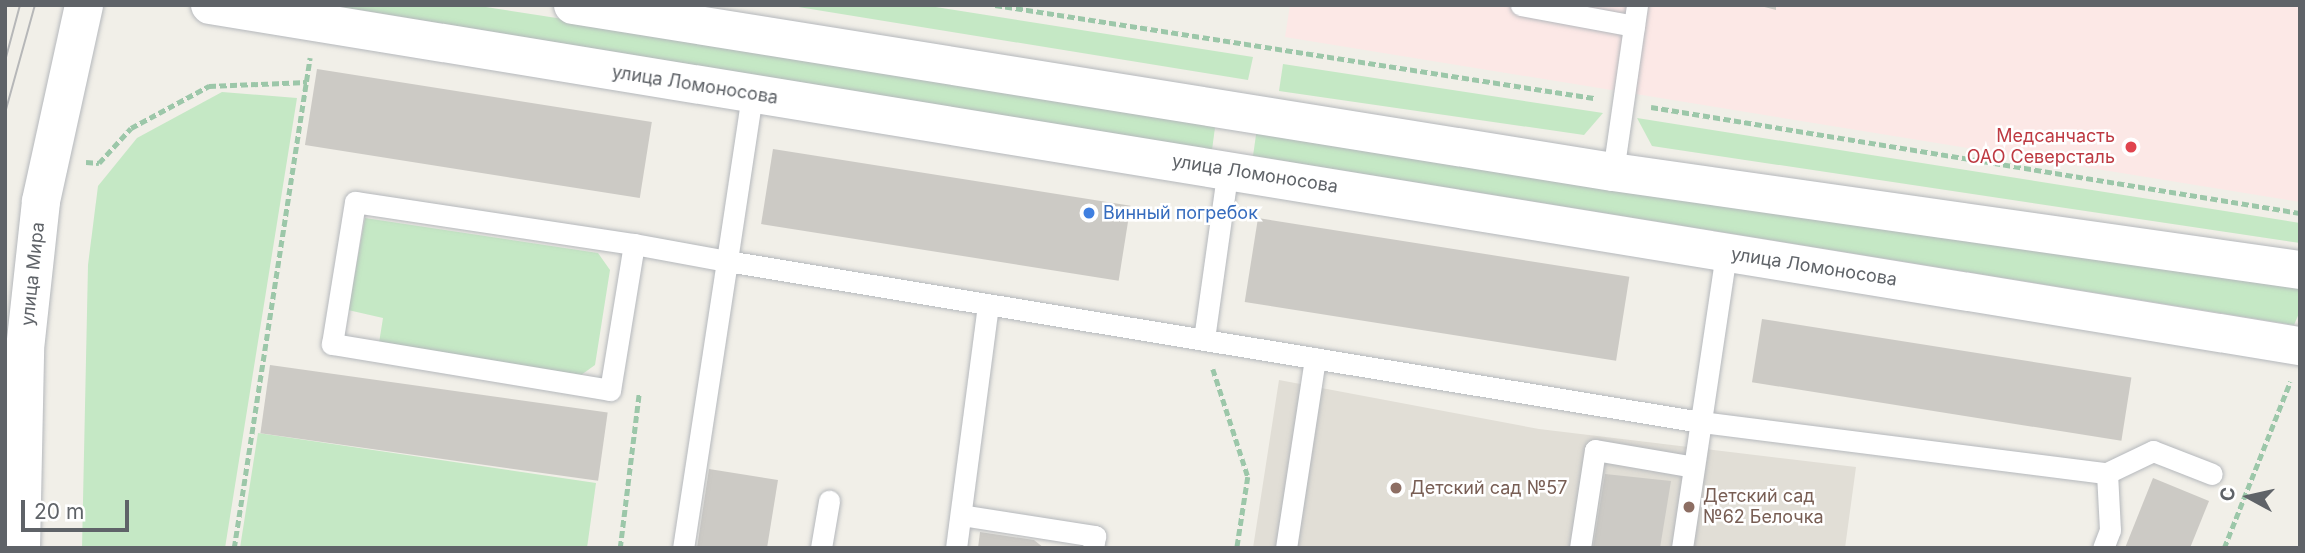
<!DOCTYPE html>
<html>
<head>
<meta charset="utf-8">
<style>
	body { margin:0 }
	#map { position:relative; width:2305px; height:553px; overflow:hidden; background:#f1efe8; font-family:Inter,sans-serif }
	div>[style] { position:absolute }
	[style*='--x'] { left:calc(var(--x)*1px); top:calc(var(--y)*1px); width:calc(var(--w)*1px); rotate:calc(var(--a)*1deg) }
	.education>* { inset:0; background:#e1ded6 }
	.medical>* { inset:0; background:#fce8e6 }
	.green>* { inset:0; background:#c5e8c5 }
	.building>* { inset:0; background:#cccac5; transform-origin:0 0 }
	.path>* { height:4.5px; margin-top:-2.25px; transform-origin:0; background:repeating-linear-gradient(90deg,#9cc7a9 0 7px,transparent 0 10.5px) }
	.roads { filter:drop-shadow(0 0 2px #b5b8bc) drop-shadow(0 0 2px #b5b8bc) }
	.service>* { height:21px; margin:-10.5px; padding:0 10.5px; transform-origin:10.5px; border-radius:10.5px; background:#fff }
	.minor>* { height:38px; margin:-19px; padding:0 19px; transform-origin:19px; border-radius:19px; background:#fff }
	.secondary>* { height:38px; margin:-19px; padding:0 19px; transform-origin:19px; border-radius:19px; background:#fff }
	.tram>* { height:2px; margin:-1px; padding:0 1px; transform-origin:1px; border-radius:1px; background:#b6b7b8 }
	.dots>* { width:19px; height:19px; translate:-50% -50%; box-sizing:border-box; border:4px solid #fff; border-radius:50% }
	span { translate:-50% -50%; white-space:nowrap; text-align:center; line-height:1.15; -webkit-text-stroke:5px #fff; paint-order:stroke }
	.street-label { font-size:18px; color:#5f6368 }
	.health-label { font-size:18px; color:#be3a42 }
	.right { translate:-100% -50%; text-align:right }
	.shop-label { font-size:18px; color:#366cbe }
	.left { translate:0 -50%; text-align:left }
	.education-label { font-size:18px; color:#785e54 }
	.frame { position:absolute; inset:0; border:7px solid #5f6368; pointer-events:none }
	.north { position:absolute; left:2214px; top:462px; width:70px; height:70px; -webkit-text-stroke:5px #fff; paint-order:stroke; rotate:278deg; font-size:19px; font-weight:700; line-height:28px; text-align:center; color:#5f6368 }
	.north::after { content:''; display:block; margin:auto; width:24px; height:32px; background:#5f6368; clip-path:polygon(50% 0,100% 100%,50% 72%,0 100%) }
	.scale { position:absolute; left:21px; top:500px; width:108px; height:32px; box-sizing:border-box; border:4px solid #5f6368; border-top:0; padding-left:9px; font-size:21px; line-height:24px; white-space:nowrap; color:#5f6368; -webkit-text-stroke:5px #fff; paint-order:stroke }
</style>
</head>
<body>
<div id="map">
	<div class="education">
		<i style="clip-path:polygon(1279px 380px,1539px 429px,1856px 467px,1845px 548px,1253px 548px)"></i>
	</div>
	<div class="medical">
		<i style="clip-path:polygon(1290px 5px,2300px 5px,2300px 202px,1285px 37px)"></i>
	</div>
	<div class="green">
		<i style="clip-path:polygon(329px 5px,473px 5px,1216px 120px,1212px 150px)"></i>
		<i style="clip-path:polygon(786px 5px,923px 5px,1253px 57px,1248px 80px)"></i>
		<i style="clip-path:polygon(1283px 64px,1603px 113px,1584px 135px,1279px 91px)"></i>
		<i style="clip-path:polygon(222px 92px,297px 98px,225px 548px,82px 548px,88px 265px,98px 186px,137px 138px)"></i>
		<i style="clip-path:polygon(1637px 118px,2300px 223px,2300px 243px,1652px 146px)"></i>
		<i style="clip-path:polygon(1257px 128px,2300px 288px,2300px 311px,2294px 325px,1253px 156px)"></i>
		<i style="clip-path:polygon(365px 218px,598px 253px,610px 270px,595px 365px,581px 375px,379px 343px,383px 318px,348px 310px)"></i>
		<i style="clip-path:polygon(258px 433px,596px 483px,587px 548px,240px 548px)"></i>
	</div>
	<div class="building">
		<i style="clip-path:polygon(1757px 5px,1776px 5px,1776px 10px)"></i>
		<i style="left:317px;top:69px;width:339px;height:77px;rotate:9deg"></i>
		<i style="left:773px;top:149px;width:362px;height:76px;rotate:9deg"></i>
		<i style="left:1258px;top:218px;width:376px;height:85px;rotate:9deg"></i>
		<i style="left:1762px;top:319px;width:374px;height:64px;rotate:9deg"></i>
		<i style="left:270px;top:365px;width:341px;height:69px;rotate:8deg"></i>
		<i style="clip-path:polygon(709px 469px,778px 480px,767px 548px,697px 548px)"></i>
		<i style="clip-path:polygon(1605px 474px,1671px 481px,1660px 548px,1593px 548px)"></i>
		<i style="clip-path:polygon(2153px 478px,2209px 501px,2190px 548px,2125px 548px)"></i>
		<i style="clip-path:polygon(980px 532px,1034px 540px,1044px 548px,978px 548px)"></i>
	</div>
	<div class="path">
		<i style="--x:995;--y:5;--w:606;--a:8.83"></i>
		<i style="--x:1651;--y:107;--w:658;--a:9.28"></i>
		<i style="--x:86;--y:162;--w:13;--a:4"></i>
		<i style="--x:99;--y:163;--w:47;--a:-47.6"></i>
		<i style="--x:131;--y:128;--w:89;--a:-28.3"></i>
		<i style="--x:209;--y:86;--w:98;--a:-2.3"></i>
		<i style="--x:1213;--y:369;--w:114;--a:72"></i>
		<i style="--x:1248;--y:477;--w:72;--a:98.8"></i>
		<i style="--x:234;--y:548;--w:496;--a:-81.2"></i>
		<i style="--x:620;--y:548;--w:155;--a:-83"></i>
		<i style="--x:2224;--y:548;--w:179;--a:-68.3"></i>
	</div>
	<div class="roads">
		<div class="service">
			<i style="--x:1521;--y:5;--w:115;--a:10.5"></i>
			<i style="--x:752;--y:95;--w:168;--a:98.6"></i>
			<i style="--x:727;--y:261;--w:987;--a:9.39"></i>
			<i style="--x:1701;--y:422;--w:409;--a:7.2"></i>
			<i style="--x:2107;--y:473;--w:57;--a:87"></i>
			<i style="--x:2110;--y:530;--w:19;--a:111"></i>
			<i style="--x:1613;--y:172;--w:169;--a:-81.8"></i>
			<i style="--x:634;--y:244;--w:148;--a:99.3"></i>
			<i style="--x:610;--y:390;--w:282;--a:-170.6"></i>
			<i style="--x:332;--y:344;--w:144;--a:-80.8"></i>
			<i style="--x:355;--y:202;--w:282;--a:8.6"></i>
			<i style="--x:634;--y:244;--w:95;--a:10.4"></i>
			<i style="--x:727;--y:261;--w:290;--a:98.7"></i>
			<i style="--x:1204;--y:339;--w:172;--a:-82"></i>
			<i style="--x:2107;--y:473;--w:51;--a:-25.6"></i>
			<i style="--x:2153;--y:451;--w:63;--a:21.3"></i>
			<i style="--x:961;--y:515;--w:136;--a:8.9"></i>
			<i style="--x:1095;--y:536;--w:12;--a:99"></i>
			<i style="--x:821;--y:548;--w:48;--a:-80.3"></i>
			<i style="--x:956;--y:548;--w:245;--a:-82.5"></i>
			<i style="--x:1286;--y:548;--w:192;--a:-81.3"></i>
			<i style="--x:1580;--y:548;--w:99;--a:-81.3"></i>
			<i style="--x:1595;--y:450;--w:100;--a:9.7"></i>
			<i style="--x:1682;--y:548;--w:299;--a:-81.5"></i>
		</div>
		<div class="minor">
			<i style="--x:210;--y:5;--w:2118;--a:9.27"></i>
			<i style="--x:573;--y:5;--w:1053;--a:9.12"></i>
			<i style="--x:1613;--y:172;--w:694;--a:8.12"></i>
		</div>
		<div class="secondary">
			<i style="--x:21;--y:548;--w:199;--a:-88.8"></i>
			<i style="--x:25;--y:349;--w:149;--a:-83.8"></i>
			<i style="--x:41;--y:201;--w:201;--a:-77.6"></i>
		</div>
	</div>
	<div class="tram">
		<i style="--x:5;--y:61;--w:58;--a:-75"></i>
		<i style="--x:5;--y:113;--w:112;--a:-74.5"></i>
	</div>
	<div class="dots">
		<i style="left:2131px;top:147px;background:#e0444e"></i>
		<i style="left:1089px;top:213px;background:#3f7fe0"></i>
		<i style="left:1396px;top:488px;background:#8d6e63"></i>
		<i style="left:1689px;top:507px;background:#8d6e63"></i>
	</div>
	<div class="street-label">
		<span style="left:695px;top:85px;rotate:9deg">улица Ломоносова</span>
		<span style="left:1255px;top:174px;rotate:9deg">улица Ломоносова</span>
		<span style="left:1814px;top:267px;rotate:9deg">улица Ломоносова</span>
		<span style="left:33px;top:274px;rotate:-84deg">улица Мира</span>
	</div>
	<div class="health-label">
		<span class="right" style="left:2115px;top:147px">Медсанчасть<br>ОАО Северсталь</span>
	</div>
	<div class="shop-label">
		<span class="left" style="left:1103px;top:213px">Винный погребок</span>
	</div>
	<div class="education-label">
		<span class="left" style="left:1410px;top:488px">Детский сад №57</span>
		<span class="left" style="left:1703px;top:507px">Детский сад<br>№62 Белочка</span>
	</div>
	<div class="frame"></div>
	<div class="north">С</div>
	<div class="scale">20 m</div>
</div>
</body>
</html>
